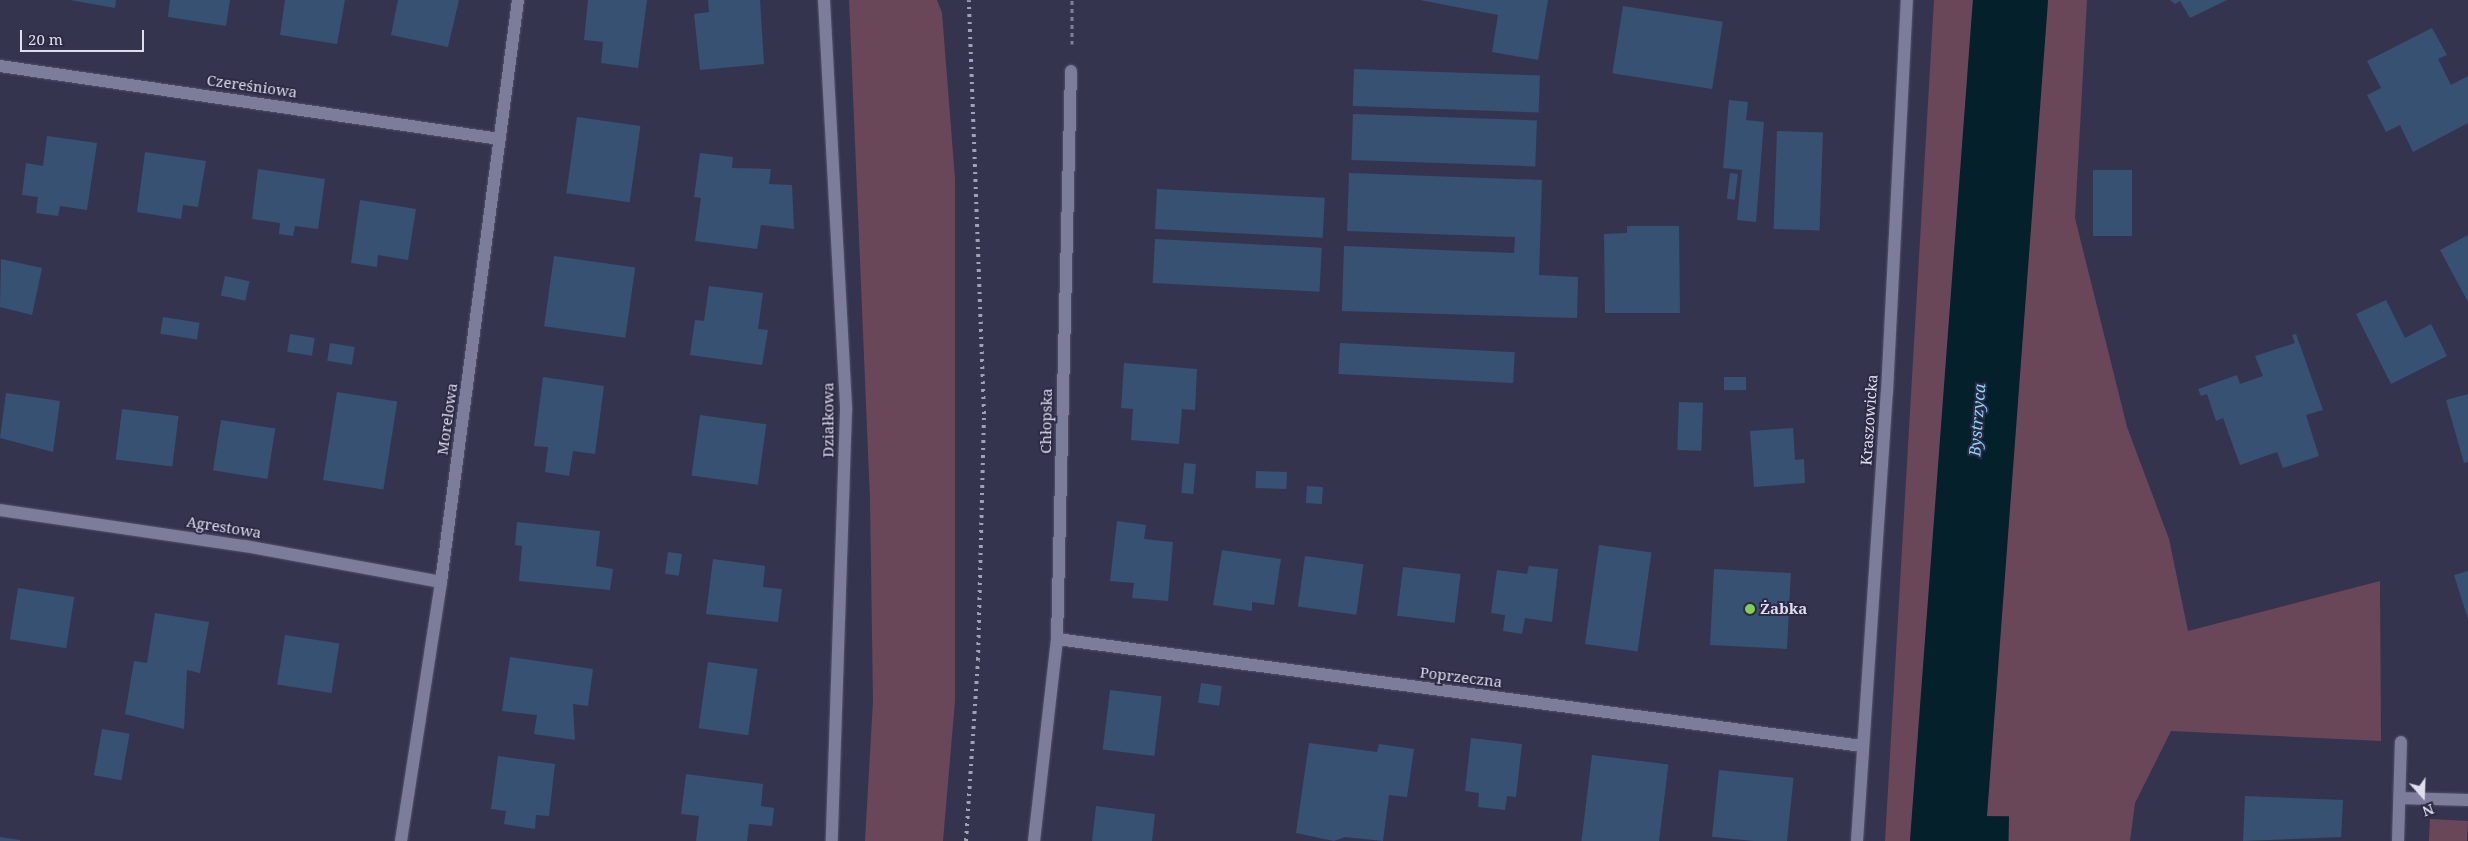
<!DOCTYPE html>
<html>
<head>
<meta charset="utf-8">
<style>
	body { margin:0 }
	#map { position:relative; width:2468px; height:841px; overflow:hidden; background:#35344f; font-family:"Noto Serif",serif }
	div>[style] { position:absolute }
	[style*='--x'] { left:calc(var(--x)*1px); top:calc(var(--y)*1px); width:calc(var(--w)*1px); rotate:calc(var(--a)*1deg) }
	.green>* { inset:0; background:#694759; transform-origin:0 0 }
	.water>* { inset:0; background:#04202a; transform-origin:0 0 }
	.river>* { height:75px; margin:-37.5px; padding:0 37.5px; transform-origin:37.5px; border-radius:37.5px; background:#04202a }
	.building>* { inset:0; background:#375173; transform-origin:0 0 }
	.path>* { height:3px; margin-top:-1.5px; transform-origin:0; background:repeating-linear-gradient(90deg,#7f7f95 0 4px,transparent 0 8px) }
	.roads { filter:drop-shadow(0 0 1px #535268) drop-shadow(0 0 1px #535268) }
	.minor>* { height:12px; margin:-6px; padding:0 6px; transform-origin:6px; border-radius:6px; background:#7c7c9b }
	.tertiary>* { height:12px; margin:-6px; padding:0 6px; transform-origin:6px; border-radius:6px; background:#7c7c9b }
	.rail>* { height:4px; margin-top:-2px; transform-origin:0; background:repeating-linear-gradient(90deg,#a1a1b5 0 2.5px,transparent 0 7.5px) }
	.dots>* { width:14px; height:14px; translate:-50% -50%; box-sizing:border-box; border:2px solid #2c2a44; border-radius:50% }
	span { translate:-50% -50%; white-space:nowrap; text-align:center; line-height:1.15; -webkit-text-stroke:4px #2c2a44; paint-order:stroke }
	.street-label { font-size:15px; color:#dedeef }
	.poi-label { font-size:15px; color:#dedeef; font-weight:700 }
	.left { translate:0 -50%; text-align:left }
	.water-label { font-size:16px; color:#84d9fa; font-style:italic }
	.north { position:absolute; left:2398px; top:771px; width:50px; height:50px; -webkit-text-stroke:4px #2c2a44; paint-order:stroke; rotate:160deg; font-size:14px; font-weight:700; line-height:20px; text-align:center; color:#dedeef }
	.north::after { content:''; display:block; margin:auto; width:18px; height:22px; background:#dedeef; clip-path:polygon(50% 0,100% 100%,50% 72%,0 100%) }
	.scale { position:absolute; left:20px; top:30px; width:124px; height:22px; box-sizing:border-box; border:2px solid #dedeef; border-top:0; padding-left:6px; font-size:15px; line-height:18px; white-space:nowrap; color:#dedeef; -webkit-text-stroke:4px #2c2a44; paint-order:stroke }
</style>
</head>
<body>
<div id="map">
	<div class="green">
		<i style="clip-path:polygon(849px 0,937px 0,942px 13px,955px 179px,955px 701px,943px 841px,865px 841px,873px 701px,870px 499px)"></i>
		<i style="clip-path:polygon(1934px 0,2087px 0,2075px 218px,2127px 427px,2169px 539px,2188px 631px,2380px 581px,2381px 741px,2171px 731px,2135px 803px,2130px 841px,2006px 841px,2009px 816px,1922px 816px,1920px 841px,1885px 841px)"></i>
		<i style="left:2430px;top:819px;width:38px;height:22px;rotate:3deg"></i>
	</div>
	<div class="water">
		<i style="left:1922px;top:815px;width:87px;height:26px;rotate:1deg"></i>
	</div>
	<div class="river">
		<i style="--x:1947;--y:841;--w:843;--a:-85.72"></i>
	</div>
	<div class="building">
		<i style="clip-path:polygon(70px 0,116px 0,115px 8px)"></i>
		<i style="clip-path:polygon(170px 0,230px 0,226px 26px,168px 17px)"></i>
		<i style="clip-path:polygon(285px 0,345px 0,337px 44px,280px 35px)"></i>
		<i style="clip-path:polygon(398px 0,459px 0,448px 47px,391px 35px)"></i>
		<i style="clip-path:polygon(588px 0,647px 0,638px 68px,601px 63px,603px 42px,584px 40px)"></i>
		<i style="clip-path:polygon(708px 0,760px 0,764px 64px,700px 70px,694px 14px,709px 12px)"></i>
		<i style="clip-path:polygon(1420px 0,1548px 0,1538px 60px,1492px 52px,1498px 15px)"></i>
		<i style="clip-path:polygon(2170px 0,2227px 0,2190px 18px,2180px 1px,2175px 4px)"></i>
		<i style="left:1623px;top:6px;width:101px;height:68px;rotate:9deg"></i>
		<i style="clip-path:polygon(2432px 28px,2447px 55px,2438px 59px,2451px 85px,2468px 76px,2468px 123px,2413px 152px,2400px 125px,2386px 132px,2367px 95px,2381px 88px,2367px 61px)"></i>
		<i style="left:1354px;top:69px;width:186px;height:37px;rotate:2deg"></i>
		<i style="clip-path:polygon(1729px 100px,1748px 102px,1746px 120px,1764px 122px,1756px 222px,1737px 220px,1742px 170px,1723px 168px)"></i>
		<i style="left:1353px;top:114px;width:184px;height:46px;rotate:2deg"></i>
		<i style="left:577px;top:117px;width:64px;height:77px;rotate:8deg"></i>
		<i style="left:1777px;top:131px;width:46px;height:98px;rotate:2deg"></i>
		<i style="clip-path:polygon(47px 136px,97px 143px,87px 210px,60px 206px,58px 216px,36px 213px,38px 197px,22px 195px,26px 163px,43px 166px)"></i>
		<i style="clip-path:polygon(145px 152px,206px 161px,198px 207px,183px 205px,181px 219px,137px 212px)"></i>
		<i style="clip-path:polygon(700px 153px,733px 157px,732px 168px,771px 169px,769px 184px,792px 185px,794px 229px,761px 225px,757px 249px,695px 241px,701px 198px,694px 197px)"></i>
		<i style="clip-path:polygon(258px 169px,325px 179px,318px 229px,295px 226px,293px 236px,279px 234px,280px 223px,252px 219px)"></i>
		<i style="left:2093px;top:170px;width:39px;height:66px"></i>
		<i style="clip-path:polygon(1349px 173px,1542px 180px,1539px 275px,1578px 277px,1577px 318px,1342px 311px,1344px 246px,1514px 253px,1515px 237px,1347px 231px)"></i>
		<i style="left:1730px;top:173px;width:8px;height:26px;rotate:7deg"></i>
		<i style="left:1157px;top:189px;width:168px;height:40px;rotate:3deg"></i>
		<i style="clip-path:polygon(360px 200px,416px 209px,408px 260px,378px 255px,377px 267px,351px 263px)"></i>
		<i style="clip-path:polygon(1627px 226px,1679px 226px,1680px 313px,1605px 313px,1604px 234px,1627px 233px)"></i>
		<i style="clip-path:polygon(2468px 235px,2468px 302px,2440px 250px)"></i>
		<i style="left:1155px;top:239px;width:167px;height:44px;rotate:3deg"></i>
		<i style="left:554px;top:256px;width:82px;height:71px;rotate:8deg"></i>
		<i style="clip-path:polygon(1px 259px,42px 268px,32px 315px,0 307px)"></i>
		<i style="left:225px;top:276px;width:25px;height:20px;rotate:12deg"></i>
		<i style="clip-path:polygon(709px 286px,763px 293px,758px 329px,768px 330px,762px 365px,690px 355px,695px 320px,704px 321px)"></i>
		<i style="clip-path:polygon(2386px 300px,2405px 338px,2431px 324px,2447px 356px,2391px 384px,2356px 314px)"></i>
		<i style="left:163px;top:317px;width:37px;height:17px;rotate:9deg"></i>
		<i style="left:290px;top:334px;width:25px;height:18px;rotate:9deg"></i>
		<i style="clip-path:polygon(2296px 334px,2323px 410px,2306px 415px,2319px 456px,2283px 468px,2277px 452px,2240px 465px,2223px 418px,2216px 421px,2207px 394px,2201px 396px,2198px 389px,2237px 375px,2240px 384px,2263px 376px,2255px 356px,2295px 343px,2292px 335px)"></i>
		<i style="left:330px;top:343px;width:25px;height:18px;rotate:9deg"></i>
		<i style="left:1340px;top:343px;width:175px;height:31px;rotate:3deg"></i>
		<i style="clip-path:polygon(1124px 363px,1197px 369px,1195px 410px,1182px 409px,1179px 444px,1131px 440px,1133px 409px,1121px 408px)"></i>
		<i style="clip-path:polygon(543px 377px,604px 386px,595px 454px,573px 451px,569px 476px,545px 472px,548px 447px,534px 446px)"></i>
		<i style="left:1724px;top:377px;width:22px;height:13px"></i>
		<i style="left:337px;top:392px;width:61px;height:89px;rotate:9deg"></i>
		<i style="clip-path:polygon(6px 393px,60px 401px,53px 452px,0 438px)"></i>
		<i style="clip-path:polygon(2468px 394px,2468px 462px,2464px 463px,2446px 400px)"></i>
		<i style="left:1679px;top:402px;width:24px;height:48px;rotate:2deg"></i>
		<i style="left:122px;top:409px;width:57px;height:51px;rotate:7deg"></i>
		<i style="left:700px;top:415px;width:67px;height:61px;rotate:8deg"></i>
		<i style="left:221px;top:420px;width:55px;height:51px;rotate:9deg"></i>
		<i style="clip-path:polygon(1793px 428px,1795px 460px,1804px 459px,1805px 483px,1754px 487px,1750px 431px)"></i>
		<i style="left:1184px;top:463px;width:12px;height:30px;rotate:5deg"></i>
		<i style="left:1256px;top:471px;width:31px;height:17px;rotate:2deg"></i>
		<i style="left:1307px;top:486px;width:16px;height:17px;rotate:4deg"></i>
		<i style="clip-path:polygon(1117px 521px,1146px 525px,1144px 539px,1173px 542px,1168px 601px,1132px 598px,1134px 583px,1110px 581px)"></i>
		<i style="clip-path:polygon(517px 522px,600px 531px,596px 566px,613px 569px,610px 590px,519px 581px,522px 546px,515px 545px)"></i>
		<i style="left:1599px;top:545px;width:53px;height:100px;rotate:8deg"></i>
		<i style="clip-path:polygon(1222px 550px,1281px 559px,1274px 605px,1252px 602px,1252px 611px,1213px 605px)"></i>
		<i style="left:668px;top:552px;width:14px;height:22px;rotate:8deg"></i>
		<i style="left:1305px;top:556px;width:59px;height:51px;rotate:8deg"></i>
		<i style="clip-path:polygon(713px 559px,765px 566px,763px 587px,782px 589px,778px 622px,706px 614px)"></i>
		<i style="clip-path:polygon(1529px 566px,1558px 569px,1552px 622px,1525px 618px,1522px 634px,1503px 631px,1505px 615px,1491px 613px,1497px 570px,1527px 574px)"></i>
		<i style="left:1403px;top:567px;width:58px;height:49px;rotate:7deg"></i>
		<i style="left:1714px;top:569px;width:77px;height:76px;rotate:3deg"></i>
		<i style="clip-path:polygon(2468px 571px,2468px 619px,2454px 575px)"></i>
		<i style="left:18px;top:588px;width:57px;height:52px;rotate:9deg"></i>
		<i style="clip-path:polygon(155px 613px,209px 622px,200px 673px,187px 670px,184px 729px,125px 714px,134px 661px,147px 663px)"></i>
		<i style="left:285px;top:635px;width:55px;height:50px;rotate:9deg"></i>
		<i style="clip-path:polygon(510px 657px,593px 669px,588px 706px,573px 704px,575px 740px,534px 734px,537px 715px,502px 711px)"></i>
		<i style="left:708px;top:662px;width:50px;height:67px;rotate:8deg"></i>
		<i style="left:1201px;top:683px;width:21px;height:20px;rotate:8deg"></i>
		<i style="left:1110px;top:690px;width:52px;height:60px;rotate:7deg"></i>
		<i style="left:102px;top:729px;width:28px;height:47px;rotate:10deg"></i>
		<i style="clip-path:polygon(1471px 738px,1522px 744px,1516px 797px,1507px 796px,1505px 810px,1478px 807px,1479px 793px,1465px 791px)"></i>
		<i style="clip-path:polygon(1309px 743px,1377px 752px,1379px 744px,1414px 749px,1407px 797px,1389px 795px,1383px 841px,1345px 837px,1334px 841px,1296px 833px)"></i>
		<i style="left:1592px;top:755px;width:77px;height:87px;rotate:7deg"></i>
		<i style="clip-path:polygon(498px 756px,555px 764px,549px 816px,536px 815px,535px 829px,504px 824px,506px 811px,491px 809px)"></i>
		<i style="left:1719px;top:770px;width:75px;height:67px;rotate:6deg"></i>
		<i style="clip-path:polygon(686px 774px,763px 784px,761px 806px,774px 808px,772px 826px,749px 824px,747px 841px,696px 841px,699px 816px,681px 814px)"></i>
		<i style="clip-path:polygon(2245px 796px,2343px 800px,2341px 837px,2243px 841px)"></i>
		<i style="clip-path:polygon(1096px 806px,1155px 814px,1152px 841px,1092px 841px)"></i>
		<i style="clip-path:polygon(0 837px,20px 840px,20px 841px,0 841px)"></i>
	</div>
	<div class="path">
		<i style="--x:1072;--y:44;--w:44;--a:-90"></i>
	</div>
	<div class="roads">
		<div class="minor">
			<i style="--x:824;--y:0;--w:411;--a:86.9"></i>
			<i style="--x:846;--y:410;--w:431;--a:91.9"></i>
			<i style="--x:0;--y:66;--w:505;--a:8.31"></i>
			<i style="--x:0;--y:510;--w:248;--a:8.4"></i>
			<i style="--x:245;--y:546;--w:199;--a:10.4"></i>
			<i style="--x:1057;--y:639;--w:812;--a:7.57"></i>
			<i style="--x:2400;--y:798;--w:68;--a:1.7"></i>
			<i style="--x:401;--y:841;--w:262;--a:-81.2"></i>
			<i style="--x:441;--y:582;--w:587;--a:-82.46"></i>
			<i style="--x:1034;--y:841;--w:203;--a:-83.5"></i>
			<i style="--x:1057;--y:639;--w:568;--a:-88.59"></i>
			<i style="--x:2398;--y:841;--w:99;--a:-88.3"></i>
		</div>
		<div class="tertiary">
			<i style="--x:1857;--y:841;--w:450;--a:-86.2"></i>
			<i style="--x:1887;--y:392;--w:393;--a:-87.1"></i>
		</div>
	</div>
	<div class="rail">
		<i style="--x:966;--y:841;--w:181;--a:-86.2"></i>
		<i style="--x:978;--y:660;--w:246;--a:-88.6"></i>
		<i style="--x:984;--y:414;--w:414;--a:-92.1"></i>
	</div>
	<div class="dots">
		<i style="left:1750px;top:609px;background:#83d04f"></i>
	</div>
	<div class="street-label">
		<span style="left:252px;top:86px;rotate:8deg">Czereśniowa</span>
		<span style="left:447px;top:419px;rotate:-82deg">Morelowa</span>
		<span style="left:828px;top:420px;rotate:-90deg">Działkowa</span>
		<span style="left:1869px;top:420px;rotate:-86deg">Kraszowicka</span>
		<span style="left:1046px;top:421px;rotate:-89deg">Chłopska</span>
		<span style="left:224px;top:527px;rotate:9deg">Agrestowa</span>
		<span style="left:1461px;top:677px;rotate:7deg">Poprzeczna</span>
	</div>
	<div class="poi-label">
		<span class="left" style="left:1760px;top:609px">Żabka</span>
	</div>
	<div class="water-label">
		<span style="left:1977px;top:420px;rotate:-86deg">Bystrzyca</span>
	</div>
	<div class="north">N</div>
	<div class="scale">20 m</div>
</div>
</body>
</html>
